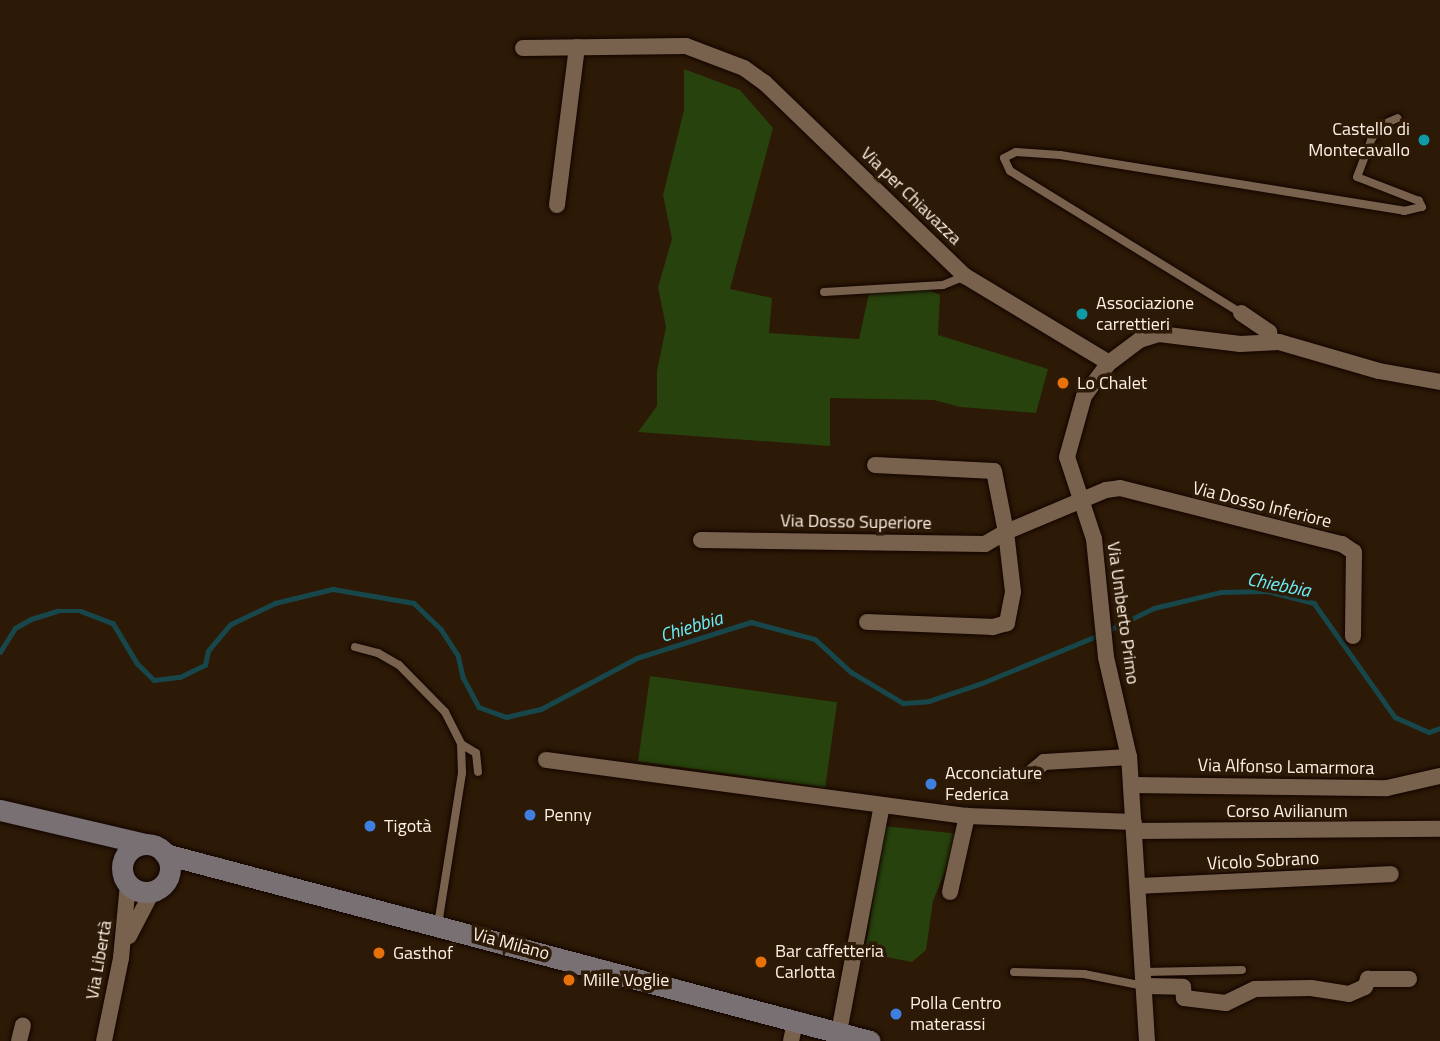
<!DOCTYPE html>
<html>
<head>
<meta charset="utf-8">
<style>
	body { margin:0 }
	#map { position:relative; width:1440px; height:1041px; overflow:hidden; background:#2c1906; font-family:"Titillium Web",sans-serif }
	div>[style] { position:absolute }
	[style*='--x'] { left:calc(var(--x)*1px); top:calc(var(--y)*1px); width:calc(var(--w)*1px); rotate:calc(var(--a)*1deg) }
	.green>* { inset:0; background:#27420c; transform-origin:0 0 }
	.stream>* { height:4.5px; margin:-2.25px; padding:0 2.25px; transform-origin:2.25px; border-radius:2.25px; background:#17474b }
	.roads { filter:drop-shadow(0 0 2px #130400) drop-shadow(0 0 2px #130400) }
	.lane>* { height:8px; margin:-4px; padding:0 4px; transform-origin:4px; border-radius:4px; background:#79624d }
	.street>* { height:16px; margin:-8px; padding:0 8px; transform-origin:8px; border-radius:8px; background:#79624d }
	.secondary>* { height:21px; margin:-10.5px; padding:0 10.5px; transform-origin:10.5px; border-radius:10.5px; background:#787073 }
	.secondary>.ring { margin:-10.5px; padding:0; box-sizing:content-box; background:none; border:21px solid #787073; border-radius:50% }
	.dots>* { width:19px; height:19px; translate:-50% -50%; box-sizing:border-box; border:4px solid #2c1906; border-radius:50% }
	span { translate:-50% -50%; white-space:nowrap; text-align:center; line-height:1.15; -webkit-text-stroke:7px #2c1906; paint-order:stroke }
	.poi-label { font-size:18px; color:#fef0e4 }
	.right { translate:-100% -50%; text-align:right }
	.left { translate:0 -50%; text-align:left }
	.street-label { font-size:18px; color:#fef0e4 }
	.water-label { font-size:19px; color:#6bedf8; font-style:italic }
</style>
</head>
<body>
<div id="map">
	<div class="green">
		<i style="clip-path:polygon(684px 69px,740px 90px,773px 128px,730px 289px,772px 298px,769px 333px,859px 339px,869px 293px,927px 289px,940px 295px,938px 335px,1048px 369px,1036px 413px,960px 407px,934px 400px,830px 398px,830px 446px,638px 432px,657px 406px,657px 371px,666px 327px,658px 287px,672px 239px,663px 195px,684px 110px)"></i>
		<i style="left:650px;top:676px;width:189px;height:86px;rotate:8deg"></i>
		<i style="clip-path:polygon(884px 826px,960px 834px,933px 901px,926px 950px,912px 962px,865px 953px)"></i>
	</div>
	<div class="stream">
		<i style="--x:1107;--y:631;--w:52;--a:-26.1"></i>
		<i style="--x:1154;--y:608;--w:69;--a:-13.4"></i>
		<i style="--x:1221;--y:592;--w:46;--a:-1.2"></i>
		<i style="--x:1267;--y:591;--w:49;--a:14.3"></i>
		<i style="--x:1314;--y:603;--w:140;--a:54.6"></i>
		<i style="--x:1395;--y:717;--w:37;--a:24"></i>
		<i style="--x:1429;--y:732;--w:12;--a:-20"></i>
		<i style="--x:0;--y:652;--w:28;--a:-58"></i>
		<i style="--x:15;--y:628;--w:18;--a:-29"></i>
		<i style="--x:31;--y:619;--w:28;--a:-17"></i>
		<i style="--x:58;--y:611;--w:23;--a:0"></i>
		<i style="--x:81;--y:611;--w:34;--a:21"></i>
		<i style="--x:113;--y:623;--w:47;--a:59"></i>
		<i style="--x:137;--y:663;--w:24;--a:45"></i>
		<i style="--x:154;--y:680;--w:26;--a:-7"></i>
		<i style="--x:180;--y:677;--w:28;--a:-26"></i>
		<i style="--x:205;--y:665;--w:14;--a:-78"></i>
		<i style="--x:208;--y:651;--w:35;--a:-50"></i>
		<i style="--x:231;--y:624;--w:49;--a:-25.5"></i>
		<i style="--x:275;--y:603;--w:60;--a:-13.6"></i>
		<i style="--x:333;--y:589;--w:82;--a:9.8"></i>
		<i style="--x:414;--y:603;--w:37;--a:44"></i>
		<i style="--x:441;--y:629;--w:31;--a:57"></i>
		<i style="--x:458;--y:655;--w:23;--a:77"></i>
		<i style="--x:463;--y:677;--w:34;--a:62"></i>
		<i style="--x:479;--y:707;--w:29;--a:20"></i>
		<i style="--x:506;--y:717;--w:36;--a:-13"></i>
		<i style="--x:541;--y:709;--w:109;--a:-28"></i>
		<i style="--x:637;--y:658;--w:120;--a:-17.5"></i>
		<i style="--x:751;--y:622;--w:66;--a:14.9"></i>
		<i style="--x:815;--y:639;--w:49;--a:42.5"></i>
		<i style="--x:851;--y:672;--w:61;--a:30.8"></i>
		<i style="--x:903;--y:703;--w:26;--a:-4"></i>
		<i style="--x:929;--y:701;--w:56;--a:-18.8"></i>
		<i style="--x:982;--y:683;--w:126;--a:-22.3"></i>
	</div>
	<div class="roads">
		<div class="lane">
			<i style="--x:824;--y:292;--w:119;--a:-3.4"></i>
			<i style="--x:943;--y:285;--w:24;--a:-22"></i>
			<i style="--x:1241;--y:313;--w:271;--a:-148.4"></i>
			<i style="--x:1010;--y:171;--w:14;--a:-115"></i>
			<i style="--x:1004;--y:158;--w:13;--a:-27"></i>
			<i style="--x:1016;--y:152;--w:44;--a:3.9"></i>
			<i style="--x:1060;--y:155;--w:349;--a:9.2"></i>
			<i style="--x:1404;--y:211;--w:18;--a:-13"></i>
			<i style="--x:1422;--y:207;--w:7;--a:-117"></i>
			<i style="--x:1419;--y:201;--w:66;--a:-158.8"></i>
			<i style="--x:1357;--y:177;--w:40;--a:-69"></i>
			<i style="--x:1371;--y:140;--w:19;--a:-54"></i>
			<i style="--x:1382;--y:125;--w:17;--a:-24"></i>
			<i style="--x:355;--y:647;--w:24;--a:15"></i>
			<i style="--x:378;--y:653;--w:24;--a:30"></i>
			<i style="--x:399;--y:665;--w:66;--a:45.6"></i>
			<i style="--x:445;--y:712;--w:36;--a:63"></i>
			<i style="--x:461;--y:744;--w:29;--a:88"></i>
			<i style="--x:462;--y:773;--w:154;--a:99"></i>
			<i style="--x:461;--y:744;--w:17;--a:31"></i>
			<i style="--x:476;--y:753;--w:19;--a:84"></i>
			<i style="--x:1014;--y:972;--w:70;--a:1.6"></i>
			<i style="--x:1084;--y:974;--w:61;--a:11.3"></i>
			<i style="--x:1144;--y:972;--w:98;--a:-1.2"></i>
		</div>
		<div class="street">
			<i style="--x:523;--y:48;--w:163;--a:-0.7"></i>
			<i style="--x:686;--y:46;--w:62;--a:20.8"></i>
			<i style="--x:744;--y:68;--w:26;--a:36"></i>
			<i style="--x:765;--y:83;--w:278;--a:44"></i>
			<i style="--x:965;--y:276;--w:168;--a:31.1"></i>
			<i style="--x:557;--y:205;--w:159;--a:-82.8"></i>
			<i style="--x:1241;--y:313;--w:34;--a:34"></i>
			<i style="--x:1269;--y:332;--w:9;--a:77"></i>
			<i style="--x:875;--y:465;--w:119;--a:2.9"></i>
			<i style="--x:994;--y:471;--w:62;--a:78.9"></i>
			<i style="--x:1006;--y:532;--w:108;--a:-22.8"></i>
			<i style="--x:1106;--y:490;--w:14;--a:-8"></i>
			<i style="--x:1120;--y:488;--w:229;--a:14.2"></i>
			<i style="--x:1342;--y:544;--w:14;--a:34"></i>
			<i style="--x:1354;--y:552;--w:84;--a:90.7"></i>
			<i style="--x:701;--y:540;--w:284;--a:0.8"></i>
			<i style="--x:985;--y:544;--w:24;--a:-30"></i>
			<i style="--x:1006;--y:532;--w:60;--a:83.3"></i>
			<i style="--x:1013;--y:592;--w:32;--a:101"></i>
			<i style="--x:1007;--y:623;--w:15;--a:164"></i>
			<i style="--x:993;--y:627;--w:126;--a:-177.7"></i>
			<i style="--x:546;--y:760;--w:425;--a:7.6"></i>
			<i style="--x:967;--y:816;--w:167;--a:2.1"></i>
			<i style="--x:1031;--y:773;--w:17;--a:-40"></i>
			<i style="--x:1044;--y:762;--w:85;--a:-3.4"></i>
			<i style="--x:1131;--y:785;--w:256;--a:0.7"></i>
			<i style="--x:1387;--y:788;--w:54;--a:-12.8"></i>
			<i style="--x:1135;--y:831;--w:305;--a:-0.4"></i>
			<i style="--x:1138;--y:886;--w:253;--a:-2.7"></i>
			<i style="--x:950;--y:892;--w:78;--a:-77.4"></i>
			<i style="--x:129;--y:936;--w:50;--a:-62.4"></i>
			<i style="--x:1144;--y:986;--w:39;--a:1"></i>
			<i style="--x:1183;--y:987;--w:11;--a:85"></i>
			<i style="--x:1184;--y:998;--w:42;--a:6.8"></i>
			<i style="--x:1226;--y:1003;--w:32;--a:-26"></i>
			<i style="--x:1255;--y:989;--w:56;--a:-1"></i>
			<i style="--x:1311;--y:988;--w:38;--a:9"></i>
			<i style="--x:1349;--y:994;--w:17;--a:-24"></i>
			<i style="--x:1365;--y:987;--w:9;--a:-69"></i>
			<i style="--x:1368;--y:979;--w:41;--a:0"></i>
			<i style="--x:839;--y:1032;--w:231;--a:-79.3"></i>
			<i style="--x:19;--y:1041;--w:16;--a:-76"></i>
			<i style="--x:104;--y:1041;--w:85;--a:-78.4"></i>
			<i style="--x:121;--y:958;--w:74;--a:-84.6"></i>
			<i style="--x:791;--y:1041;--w:19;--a:-78"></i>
			<i style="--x:1147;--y:1041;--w:285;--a:-93.6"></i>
			<i style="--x:1129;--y:757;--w:103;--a:-103"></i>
			<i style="--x:1106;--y:657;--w:119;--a:-95.8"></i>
			<i style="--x:1094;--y:539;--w:86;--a:-108.2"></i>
			<i style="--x:1067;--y:457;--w:63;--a:-74.4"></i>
			<i style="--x:1084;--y:396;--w:41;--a:-52.9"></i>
			<i style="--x:1109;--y:363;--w:39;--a:-37"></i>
			<i style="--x:1140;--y:340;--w:20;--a:-18"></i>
			<i style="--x:1159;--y:334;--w:82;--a:7"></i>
			<i style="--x:1240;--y:344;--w:39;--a:-3"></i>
			<i style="--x:1279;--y:342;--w:104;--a:16.2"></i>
			<i style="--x:1379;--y:371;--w:62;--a:10.2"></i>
		</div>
		<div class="secondary">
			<i style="--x:0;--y:810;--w:149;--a:13.2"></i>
			<i class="ring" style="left:122px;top:844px;width:27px;height:27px"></i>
			<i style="--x:165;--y:854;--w:729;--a:14.86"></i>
		</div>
	</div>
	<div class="dots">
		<i style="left:1424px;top:140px;background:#0f9aa8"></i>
		<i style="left:1082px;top:314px;background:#0f9aa8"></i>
		<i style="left:1063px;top:383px;background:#e8710a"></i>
		<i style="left:931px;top:784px;background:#3f7fe0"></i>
		<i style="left:530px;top:815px;background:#3f7fe0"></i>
		<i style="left:370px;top:826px;background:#3f7fe0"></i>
		<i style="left:379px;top:953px;background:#e8710a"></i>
		<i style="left:761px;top:962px;background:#e8710a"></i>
		<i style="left:569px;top:980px;background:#e8710a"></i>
		<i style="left:896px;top:1014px;background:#3f7fe0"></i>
	</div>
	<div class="poi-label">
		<span class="right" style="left:1410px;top:140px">Castello di<br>Montecavallo</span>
		<span class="left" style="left:1096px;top:314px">Associazione<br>carrettieri</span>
		<span class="left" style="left:1077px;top:383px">Lo Chalet</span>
		<span class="left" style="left:945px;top:784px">Acconciature<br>Federica</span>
		<span class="left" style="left:544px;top:815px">Penny</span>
		<span class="left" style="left:384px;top:826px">Tigotà</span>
		<span class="left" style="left:775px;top:962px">Bar caffetteria<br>Carlotta</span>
		<span class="left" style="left:393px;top:953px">Gasthof</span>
		<span class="left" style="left:583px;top:980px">Mille Voglie</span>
		<span class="left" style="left:910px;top:1014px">Polla Centro<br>materassi</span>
	</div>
	<div class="street-label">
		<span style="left:911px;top:196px;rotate:44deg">Via per Chiavazza</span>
		<span style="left:1262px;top:505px;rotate:14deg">Via Dosso Inferiore</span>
		<span style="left:856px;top:522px;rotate:1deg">Via Dosso Superiore</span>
		<span style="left:1123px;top:613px;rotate:82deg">Via Umberto Primo</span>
		<span style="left:1286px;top:767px;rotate:1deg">Via Alfonso Lamarmora</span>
		<span style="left:1287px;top:811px">Corso Avilianum</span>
		<span style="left:1263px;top:861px;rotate:-3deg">Vicolo Sobrano</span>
		<span style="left:511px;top:944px;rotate:15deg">Via Milano</span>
		<span style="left:99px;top:960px;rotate:-80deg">Via Libertà</span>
	</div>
	<div class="water-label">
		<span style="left:1279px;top:584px;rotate:11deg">Chiebbia</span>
		<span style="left:691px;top:626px;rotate:-17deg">Chiebbia</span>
	</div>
</div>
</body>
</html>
